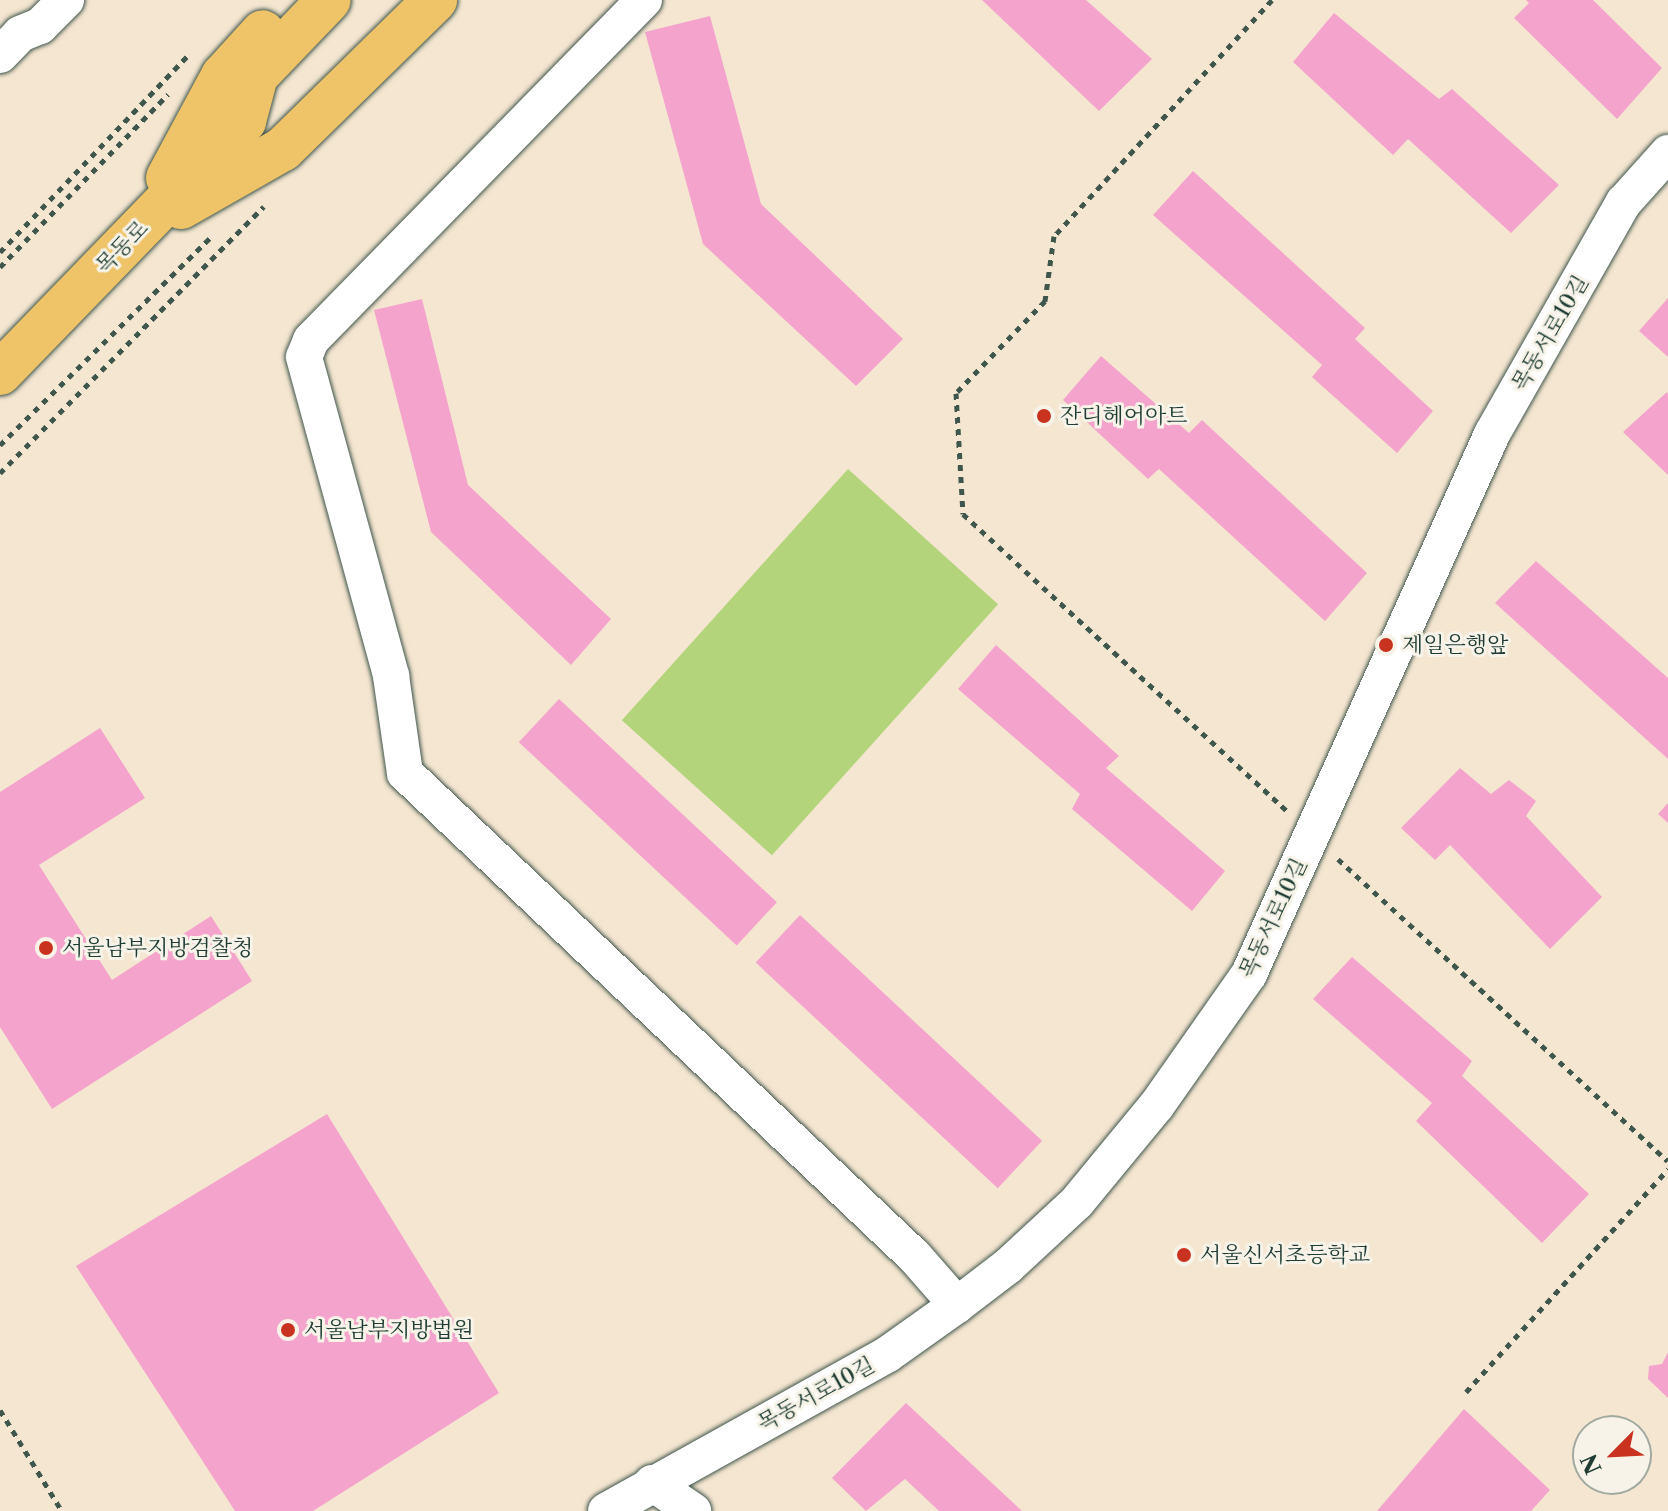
<!DOCTYPE html>
<html>
<head>
<meta charset="utf-8">
<style>
	body { margin:0 }
	#map { position:relative; width:1668px; height:1511px; overflow:hidden; background:#f5e6d1; font-family:"Libre Caslon Text","Noto Serif KR",serif }
	div>[style] { position:absolute }
	[style*='--x'] { left:calc(var(--x)*1px); top:calc(var(--y)*1px); width:calc(var(--w)*1px); rotate:calc(var(--a)*1deg) }
	.green>* { inset:0; background:#b4d47c; transform-origin:0 0 }
	.building>* { inset:0; background:#f4a4cc; transform-origin:0 0 }
	.path>* { height:5px; margin-top:-2.5px; transform-origin:0; background:repeating-linear-gradient(90deg,#3f564c 0 6px,transparent 0 12px) }
	.roads { filter:drop-shadow(0 0 2px #3f564c) drop-shadow(0 0 2px #3f564c) }
	.minor>* { height:36px; margin:-18px; padding:0 18px; transform-origin:18px; border-radius:18px; background:#fff }
	.major>* { height:44px; margin:-22px; padding:0 22px; transform-origin:22px; border-radius:22px; background:#efc469 }
	.dots>* { width:22px; height:22px; translate:-50% -50%; box-sizing:border-box; border:4px solid #f7f3e8; border-radius:50% }
	span { translate:-50% -50%; white-space:nowrap; text-align:center; line-height:1.15; -webkit-text-stroke:6px #f7f3e8; paint-order:stroke }
	.street-label { font-size:22px; color:#1f3d34 }
	.poi-label { font-size:22px; color:#1f3d34 }
	.left { translate:0 -50%; text-align:left }
	.north { position:absolute; left:1572px; top:1415px; width:80px; height:80px; box-sizing:border-box; background:#f7f3e8; border:2px solid #a1aaa0; border-radius:50%; rotate:246deg; font-size:22px; font-weight:700; line-height:32px; text-align:center; color:#1f3d34 }
	.north::after { content:''; display:block; margin:auto; width:28px; height:36px; background:#c8321e; clip-path:polygon(50% 0,100% 100%,50% 72%,0 100%) }
</style>
</head>
<body>
<div id="map">
	<div class="green">
		<i style="left:848px;top:469px;width:202px;height:338px;rotate:42deg"></i>
	</div>
	<div class="building">
		<i style="clip-path:polygon(982px 0,1086px 0,1152px 59px,1099px 111px)"></i>
		<i style="clip-path:polygon(1526px 0,1593px 0,1662px 68px,1617px 119px,1514px 18px,1529px 3px)"></i>
		<i style="clip-path:polygon(1334px 13px,1439px 99px,1452px 89px,1559px 185px,1511px 233px,1408px 139px,1393px 155px,1293px 62px)"></i>
		<i style="clip-path:polygon(710px 16px,761px 204px,903px 339px,856px 386px,703px 244px,645px 32px)"></i>
		<i style="clip-path:polygon(1193px 171px,1365px 328px,1355px 339px,1433px 411px,1397px 453px,1312px 377px,1322px 365px,1153px 215px)"></i>
		<i style="clip-path:polygon(1668px 298px,1668px 357px,1639px 331px)"></i>
		<i style="clip-path:polygon(422px 299px,468px 485px,611px 619px,571px 665px,431px 532px,374px 310px)"></i>
		<i style="clip-path:polygon(1101px 356px,1189px 433px,1202px 420px,1367px 573px,1325px 621px,1159px 469px,1148px 479px,1063px 400px)"></i>
		<i style="clip-path:polygon(1667px 392px,1668px 394px,1668px 475px,1623px 432px)"></i>
		<i style="clip-path:polygon(1536px 561px,1668px 678px,1668px 759px,1495px 603px)"></i>
		<i style="clip-path:polygon(996px 645px,1119px 756px,1106px 768px,1225px 871px,1192px 911px,1072px 809px,1080px 794px,958px 689px)"></i>
		<i style="left:559px;top:699px;width:298px;height:59px;rotate:43deg"></i>
		<i style="clip-path:polygon(100px 728px,145px 798px,39px 865px,112px 980px,211px 916px,252px 981px,52px 1109px,0 1027px,0 792px)"></i>
		<i style="clip-path:polygon(1460px 768px,1491px 794px,1509px 780px,1536px 801px,1526px 816px,1602px 897px,1550px 949px,1450px 845px,1435px 860px,1401px 828px)"></i>
		<i style="clip-path:polygon(1668px 803px,1668px 823px,1658px 814px)"></i>
		<i style="left:800px;top:915px;width:331px;height:65px;rotate:43deg"></i>
		<i style="clip-path:polygon(1352px 957px,1472px 1061px,1462px 1076px,1589px 1194px,1542px 1243px,1416px 1121px,1432px 1103px,1313px 999px)"></i>
		<i style="clip-path:polygon(327px 1114px,499px 1393px,313px 1511px,235px 1511px,76px 1266px)"></i>
		<i style="clip-path:polygon(1668px 1352px,1668px 1398px,1648px 1379px,1649px 1366px,1662px 1364px)"></i>
		<i style="clip-path:polygon(906px 1403px,1022px 1511px,939px 1511px,905px 1479px,866px 1511px,832px 1478px)"></i>
		<i style="clip-path:polygon(1464px 1409px,1550px 1490px,1531px 1511px,1377px 1511px)"></i>
	</div>
	<div class="path">
		<i style="--x:1272;--y:0;--w:321;--a:132.7"></i>
		<i style="--x:1054;--y:236;--w:66;--a:97.9"></i>
		<i style="--x:1045;--y:301;--w:128;--a:134.1"></i>
		<i style="--x:956;--y:393;--w:121;--a:86.7"></i>
		<i style="--x:963;--y:514;--w:440;--a:42.5"></i>
		<i style="--x:0;--y:252;--w:275;--a:-46.3"></i>
		<i style="--x:0;--y:267;--w:241;--a:-45.8"></i>
		<i style="--x:0;--y:445;--w:299;--a:-44.6"></i>
		<i style="--x:0;--y:473;--w:375;--a:-45.3"></i>
		<i style="--x:1338;--y:859;--w:447;--a:42.5"></i>
		<i style="--x:1466;--y:1392;--w:301;--a:-47.8"></i>
		<i style="--x:0;--y:1410;--w:119;--a:58.5"></i>
	</div>
	<div class="roads">
		<div class="minor">
			<i style="--x:644;--y:0;--w:476;--a:134.4"></i>
			<i style="--x:311;--y:340;--w:18;--a:112"></i>
			<i style="--x:304;--y:357;--w:331;--a:74.7"></i>
			<i style="--x:391;--y:676;--w:98;--a:81.8"></i>
			<i style="--x:405;--y:773;--w:703;--a:43.5"></i>
			<i style="--x:915;--y:1257;--w:64;--a:48.8"></i>
			<i style="--x:0;--y:55;--w:29;--a:-46"></i>
			<i style="--x:20;--y:34;--w:22;--a:-22"></i>
			<i style="--x:40;--y:26;--w:37;--a:-45"></i>
			<i style="--x:652;--y:1483;--w:50;--a:34.3"></i>
			<i style="--x:606;--y:1511;--w:323;--a:-29.1"></i>
			<i style="--x:888;--y:1354;--w:85;--a:-35.4"></i>
			<i style="--x:957;--y:1305;--w:64;--a:-37.4"></i>
			<i style="--x:1008;--y:1266;--w:94;--a:-42.8"></i>
			<i style="--x:1077;--y:1202;--w:126;--a:-50.5"></i>
			<i style="--x:1157;--y:1105;--w:160;--a:-54.9"></i>
			<i style="--x:1249;--y:974;--w:592;--a:-65.77"></i>
			<i style="--x:1492;--y:434;--w:267;--a:-60.4"></i>
			<i style="--x:1624;--y:202;--w:66;--a:-48.1"></i>
		</div>
		<div class="major">
			<i style="--x:168;--y:178;--w:116;--a:-61.7"></i>
			<i style="--x:223;--y:76;--w:59;--a:-47.7"></i>
			<i style="--x:181;--y:207;--w:117;--a:-29.6"></i>
			<i style="--x:283;--y:149;--w:213;--a:-44.4"></i>
			<i style="--x:0;--y:373;--w:351;--a:-45.9"></i>
			<i style="--x:244;--y:121;--w:47;--a:-75.1"></i>
			<i style="--x:256;--y:76;--w:105;--a:-46.2"></i>
		</div>
	</div>
	<div class="dots">
		<i style="left:1044px;top:416px;background:#c8321e"></i>
		<i style="left:1386px;top:645px;background:#c8321e"></i>
		<i style="left:46px;top:948px;background:#c8321e"></i>
		<i style="left:1184px;top:1255px;background:#c8321e"></i>
		<i style="left:288px;top:1330px;background:#c8321e"></i>
	</div>
	<div class="street-label">
		<span style="left:122px;top:247px;rotate:-46deg">목동로</span>
		<span style="left:1550px;top:333px;rotate:-60deg">목동서로10길</span>
		<span style="left:1273px;top:918px;rotate:-65deg">목동서로10길</span>
		<span style="left:816px;top:1394px;rotate:-29deg">목동서로10길</span>
	</div>
	<div class="poi-label">
		<span class="left" style="left:1060px;top:416px">잔디헤어아트</span>
		<span class="left" style="left:1402px;top:645px">제일은행앞</span>
		<span class="left" style="left:62px;top:948px">서울남부지방검찰청</span>
		<span class="left" style="left:1200px;top:1255px">서울신서초등학교</span>
		<span class="left" style="left:304px;top:1330px">서울남부지방법원</span>
	</div>
	<div class="north">N</div>
</div>
</body>
</html>
